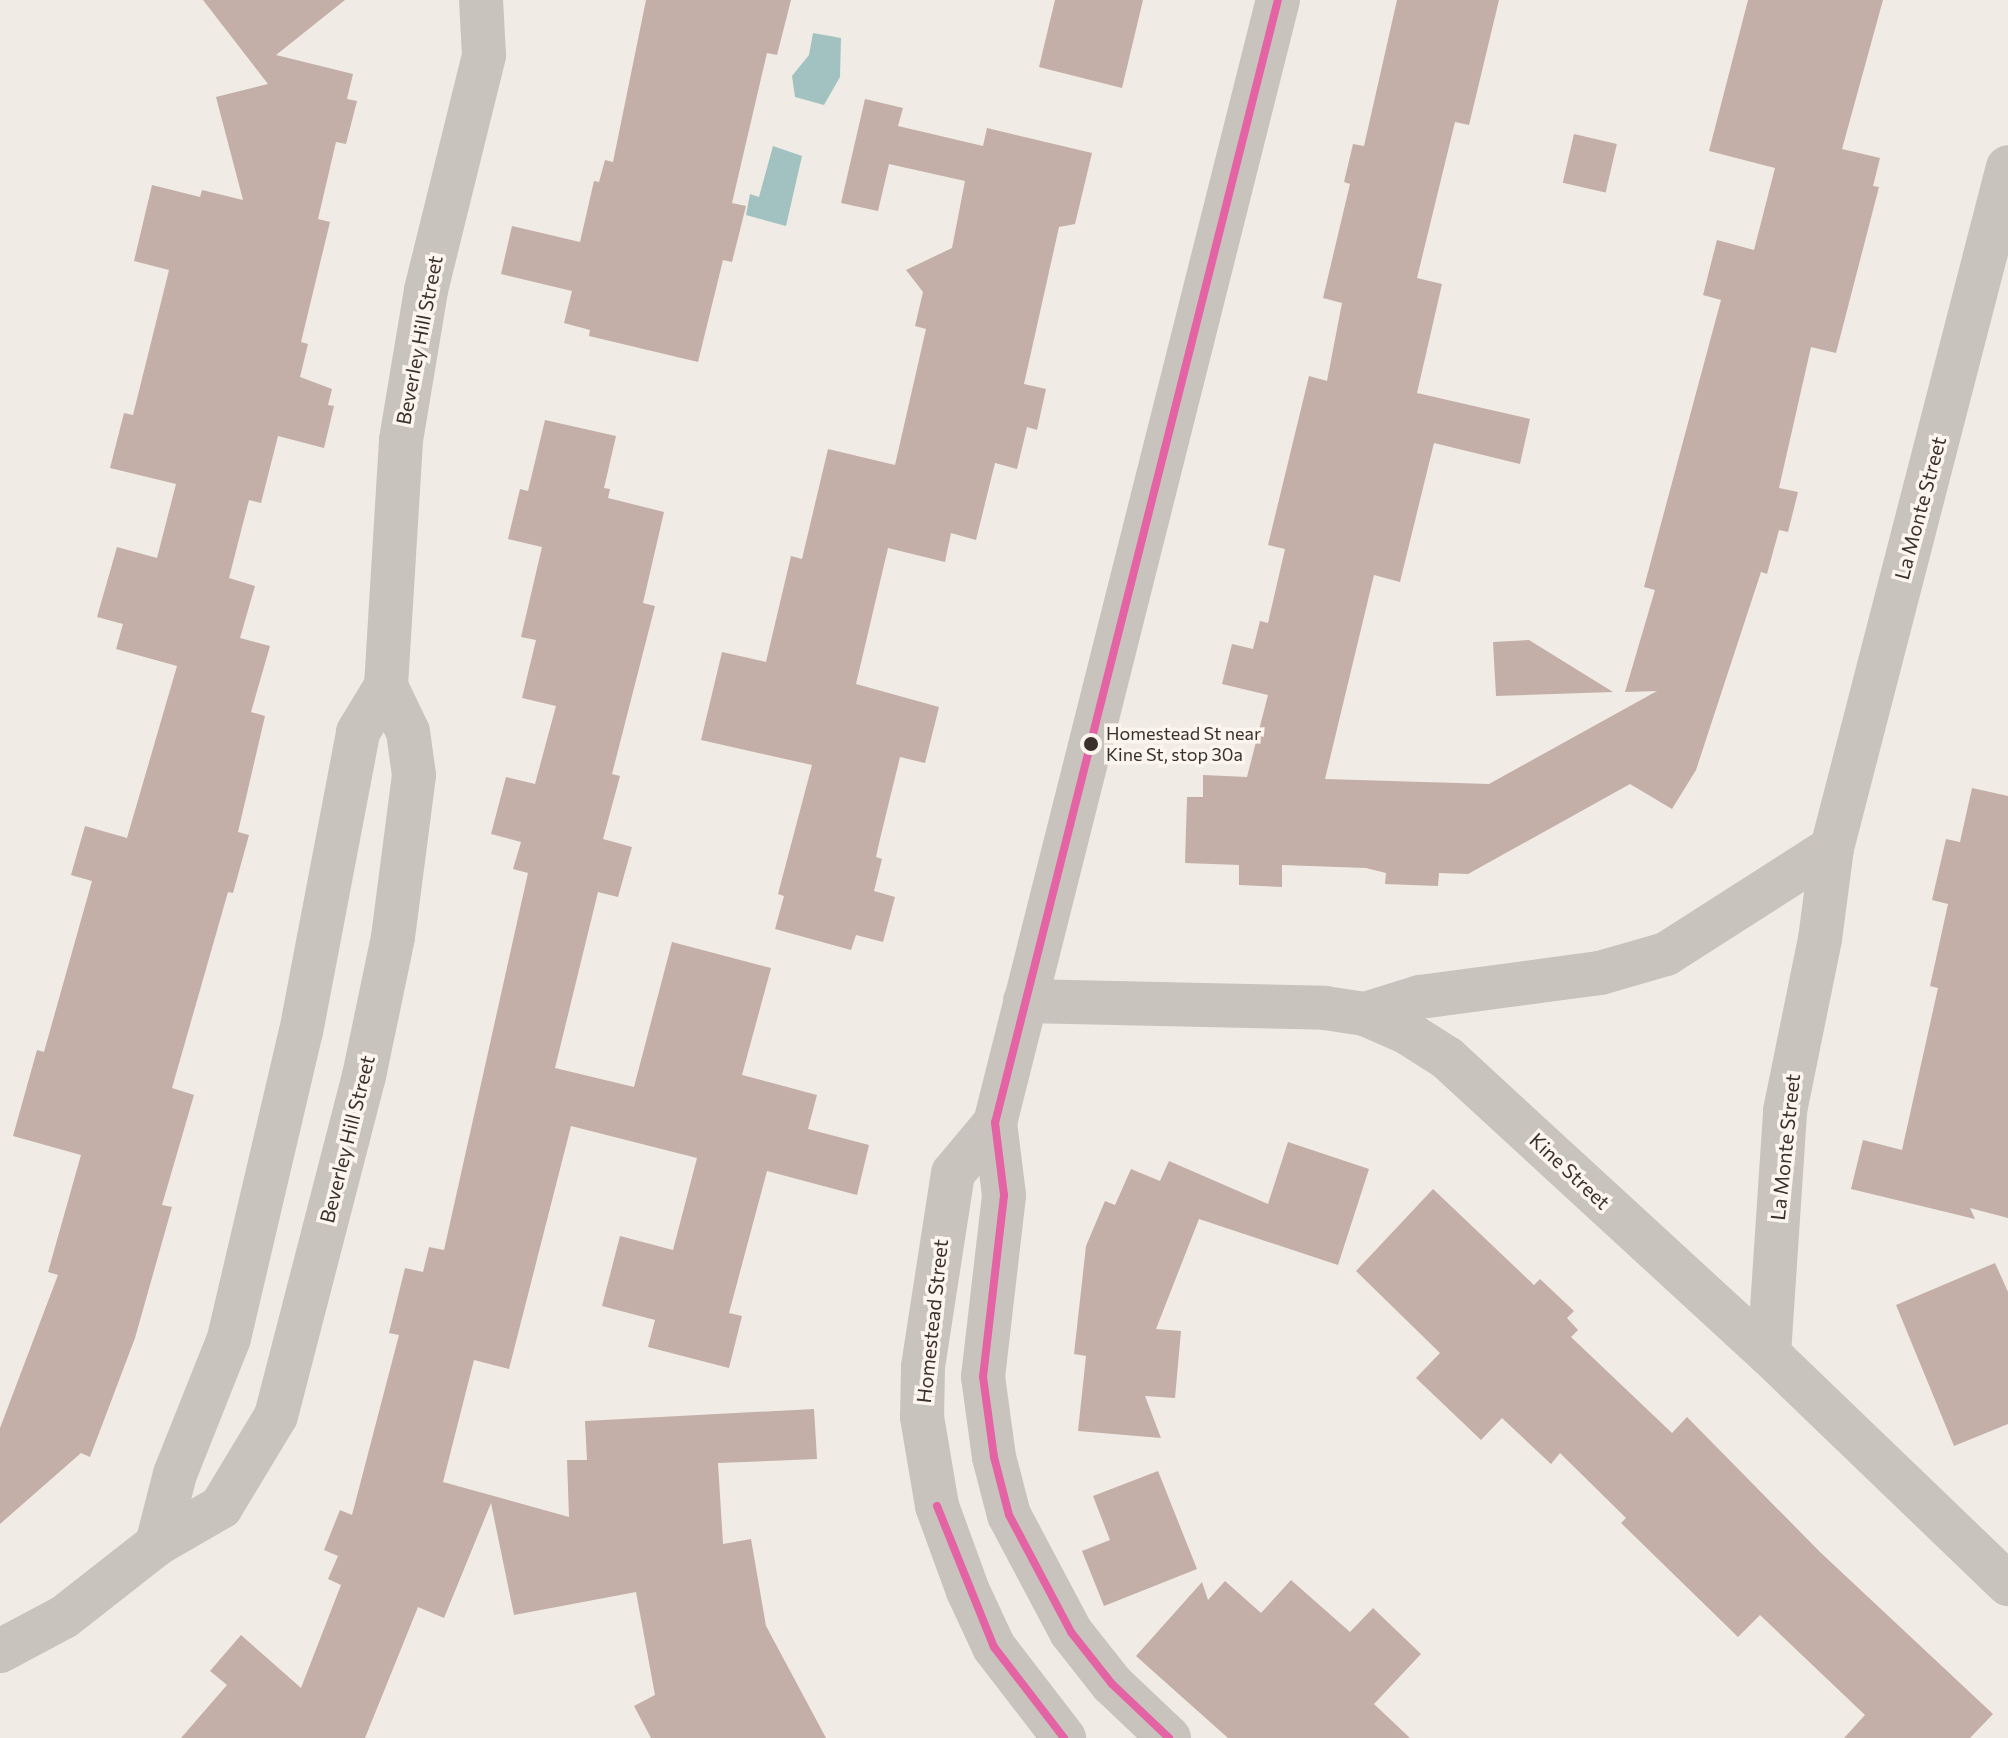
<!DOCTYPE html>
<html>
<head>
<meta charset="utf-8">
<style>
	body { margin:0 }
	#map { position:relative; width:2008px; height:1738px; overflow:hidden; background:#f0ebe5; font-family:Commissioner,sans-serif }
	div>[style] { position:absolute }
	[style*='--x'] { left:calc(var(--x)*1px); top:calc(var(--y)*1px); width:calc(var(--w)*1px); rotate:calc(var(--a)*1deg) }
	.water>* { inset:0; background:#a1c2c1 }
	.building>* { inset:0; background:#c3afa7; transform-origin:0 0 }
	.street>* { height:44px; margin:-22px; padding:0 22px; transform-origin:22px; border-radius:22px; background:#c9c3be }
	.bus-1>* { height:8px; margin:-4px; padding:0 4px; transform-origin:4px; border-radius:4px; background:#e463a4 }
	.dots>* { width:22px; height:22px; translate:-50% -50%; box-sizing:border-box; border:4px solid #fbf5ee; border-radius:50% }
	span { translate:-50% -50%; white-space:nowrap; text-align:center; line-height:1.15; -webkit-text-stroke:7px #fbf5ee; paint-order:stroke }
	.bus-label { font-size:18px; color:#3b302b }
	.left { translate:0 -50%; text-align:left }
	.street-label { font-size:20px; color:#3b302b }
</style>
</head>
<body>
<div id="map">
	<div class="water">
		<i style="clip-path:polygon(813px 33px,841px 38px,840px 77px,824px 105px,795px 97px,792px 76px,809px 55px)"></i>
		<i style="clip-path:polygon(773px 146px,802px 156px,786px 226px,746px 215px,750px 194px,759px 197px)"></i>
	</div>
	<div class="building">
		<i style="clip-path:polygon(203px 0,345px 0,276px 55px,353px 74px,347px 99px,357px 101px,346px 144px,336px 142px,318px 219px,330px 222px,301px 342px,308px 344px,300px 377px,332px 389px,328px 405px,334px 406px,324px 448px,278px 436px,261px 503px,249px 500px,229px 578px,255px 586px,240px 638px,270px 646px,251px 712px,265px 716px,238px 832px,249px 835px,233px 893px,228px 892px,172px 1088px,194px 1095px,162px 1205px,172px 1207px,135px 1338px,90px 1457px,81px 1453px,0 1524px,0 1428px,58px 1275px,48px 1272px,81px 1155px,13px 1136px,37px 1050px,44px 1052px,92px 881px,71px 875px,85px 826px,127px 838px,177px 666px,116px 649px,123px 624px,97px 617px,117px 547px,157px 558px,176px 484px,110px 468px,124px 413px,133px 415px,169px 270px,134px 261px,152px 185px,200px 197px,202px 190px,243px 200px,216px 97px,268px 84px)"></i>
		<i style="clip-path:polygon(646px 0,791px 0,777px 55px,767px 53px,732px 203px,746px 206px,732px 262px,723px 260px,698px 362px,589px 336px,590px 330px,564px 323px,572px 291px,501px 274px,512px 226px,580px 242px,594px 181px,599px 182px,605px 160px,613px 162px)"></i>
		<i style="clip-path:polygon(1055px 0,1143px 0,1122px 88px,1039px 67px)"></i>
		<i style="clip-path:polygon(1397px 0,1499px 0,1469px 125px,1455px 122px,1417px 278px,1442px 284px,1417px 393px,1530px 419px,1520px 464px,1434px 443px,1400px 582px,1374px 575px,1325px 779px,1489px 784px,1657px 691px,1625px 692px,1655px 590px,1644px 587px,1721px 300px,1703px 295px,1717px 240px,1754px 250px,1775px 168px,1709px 151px,1748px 0,1883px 0,1842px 149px,1880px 158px,1873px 186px,1879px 187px,1836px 353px,1811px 347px,1779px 488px,1798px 492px,1788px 532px,1779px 530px,1767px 574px,1761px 572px,1696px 770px,1672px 809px,1630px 784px,1468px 874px,1439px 873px,1438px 886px,1385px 884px,1386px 873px,1366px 868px,1282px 865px,1282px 887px,1239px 885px,1239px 865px,1185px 863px,1187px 797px,1203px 797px,1203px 775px,1247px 777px,1268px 695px,1222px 684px,1232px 644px,1253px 649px,1260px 621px,1268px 623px,1285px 549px,1268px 545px,1309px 376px,1327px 381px,1342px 303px,1323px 298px,1350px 184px,1344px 182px,1353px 144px,1364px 146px)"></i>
		<i style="clip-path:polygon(865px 99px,903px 108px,898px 126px,983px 146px,987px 128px,1092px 153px,1075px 224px,1059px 227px,1024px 384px,1046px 389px,1037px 430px,1027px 427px,1017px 469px,995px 463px,976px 540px,951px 533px,945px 562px,888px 548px,856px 684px,939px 707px,925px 763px,900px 757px,880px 839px,876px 857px,882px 859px,874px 891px,895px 897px,883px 942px,856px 935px,851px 950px,775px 929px,784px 896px,778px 894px,812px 765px,701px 740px,722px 652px,766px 662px,791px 556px,802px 559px,828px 449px,895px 465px,926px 329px,915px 326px,923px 292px,906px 270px,952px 248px,965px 181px,889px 164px,878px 211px,841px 203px)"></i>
		<i style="left:1574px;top:134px;width:44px;height:50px;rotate:13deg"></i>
		<i style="clip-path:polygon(545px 420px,616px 436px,604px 488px,610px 489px,608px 498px,664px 512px,643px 603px,655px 606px,612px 774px,620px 776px,603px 839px,632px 847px,618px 897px,598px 892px,555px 1068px,634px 1087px,672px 942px,771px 968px,742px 1075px,817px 1095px,808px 1129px,869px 1145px,857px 1195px,767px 1171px,729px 1313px,742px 1316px,729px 1368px,648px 1347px,655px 1320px,602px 1306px,620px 1236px,673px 1250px,697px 1158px,571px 1126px,509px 1369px,474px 1360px,443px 1482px,569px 1517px,567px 1460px,587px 1460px,585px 1421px,814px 1409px,817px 1459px,718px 1463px,723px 1544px,751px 1539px,766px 1626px,826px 1738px,651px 1738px,634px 1706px,655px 1695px,636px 1592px,514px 1615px,491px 1503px,444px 1618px,418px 1607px,365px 1738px,181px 1738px,227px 1685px,210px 1671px,241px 1635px,301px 1688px,341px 1585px,328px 1579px,338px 1556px,324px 1550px,340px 1510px,352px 1515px,399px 1335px,389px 1333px,405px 1268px,423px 1272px,429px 1247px,444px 1250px,528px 873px,513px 869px,521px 842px,491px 834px,506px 777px,535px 784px,556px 706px,522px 698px,536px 640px,521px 637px,542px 547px,508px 539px,520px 489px,528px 491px)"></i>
		<i style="clip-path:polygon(1529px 640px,1613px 692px,1496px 696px,1493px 642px)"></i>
		<i style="clip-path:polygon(1972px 788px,2008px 796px,2008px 1218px,1970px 1208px,1975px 1219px,1851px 1189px,1863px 1140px,1902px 1150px,1938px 988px,1930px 986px,1948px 904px,1932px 900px,1946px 839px,1960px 842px)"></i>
		<i style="clip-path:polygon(1288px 1142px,1369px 1169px,1338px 1265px,1199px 1219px,1156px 1329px,1181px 1331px,1175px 1398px,1145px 1396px,1161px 1438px,1078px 1431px,1086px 1356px,1074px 1354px,1086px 1246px,1105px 1201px,1115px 1205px,1131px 1169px,1160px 1181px,1169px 1161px,1268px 1204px)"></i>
		<i style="clip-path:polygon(1433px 1189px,1534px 1285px,1540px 1279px,1574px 1311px,1567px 1318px,1578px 1330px,1571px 1337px,1672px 1433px,1687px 1417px,1820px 1552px,1993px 1714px,1970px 1738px,1844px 1738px,1865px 1715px,1760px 1615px,1738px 1637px,1621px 1523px,1626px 1518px,1560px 1453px,1551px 1464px,1502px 1418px,1481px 1440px,1416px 1378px,1440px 1353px,1356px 1271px)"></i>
		<i style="clip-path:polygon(1995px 1263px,2008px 1292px,2008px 1424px,1954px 1446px,1896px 1305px)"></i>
		<i style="clip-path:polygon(1158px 1471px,1197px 1569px,1104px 1606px,1082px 1551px,1110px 1540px,1093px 1496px)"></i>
		<i style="clip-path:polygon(1291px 1580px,1350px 1632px,1373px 1608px,1421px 1654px,1374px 1704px,1410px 1738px,1228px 1738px,1136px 1656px,1202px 1582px,1208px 1600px,1225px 1581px,1261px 1613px)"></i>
	</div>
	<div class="street">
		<i style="--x:1025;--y:1001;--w:300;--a:1.3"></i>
		<i style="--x:1325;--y:1008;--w:40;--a:8.5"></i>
		<i style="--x:1365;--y:1014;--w:45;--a:23.7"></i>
		<i style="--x:1406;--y:1032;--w:49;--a:32.4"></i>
		<i style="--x:1447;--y:1058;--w:437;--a:42.6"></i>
		<i style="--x:1769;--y:1354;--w:332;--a:43.9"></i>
		<i style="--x:1365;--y:1014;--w:58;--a:-17.2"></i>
		<i style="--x:1420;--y:997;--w:182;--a:-7.6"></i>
		<i style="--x:1600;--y:973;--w:69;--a:-16.1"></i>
		<i style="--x:1666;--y:954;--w:197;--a:-32.6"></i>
		<i style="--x:995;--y:1123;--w:65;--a:130"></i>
		<i style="--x:953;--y:1173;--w:196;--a:98.8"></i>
		<i style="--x:923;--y:1367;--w:50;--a:91.1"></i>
		<i style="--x:922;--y:1417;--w:90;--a:80.4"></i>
		<i style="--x:937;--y:1506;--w:90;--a:70"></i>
		<i style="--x:968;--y:1591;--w:62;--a:65.1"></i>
		<i style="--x:994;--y:1647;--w:115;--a:52.4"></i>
		<i style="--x:1769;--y:1354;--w:244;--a:-86.2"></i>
		<i style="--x:1785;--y:1111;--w:176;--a:-78.5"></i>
		<i style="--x:1820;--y:939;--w:92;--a:-82.5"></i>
		<i style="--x:1832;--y:848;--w:703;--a:-75.51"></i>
		<i style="--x:157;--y:1544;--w:72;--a:-75.6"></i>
		<i style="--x:175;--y:1474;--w:146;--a:-68.3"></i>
		<i style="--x:229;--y:1338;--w:314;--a:-76.8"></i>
		<i style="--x:301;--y:1032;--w:305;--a:-79.2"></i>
		<i style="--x:358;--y:732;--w:54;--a:-58.7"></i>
		<i style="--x:0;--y:1651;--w:72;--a:-28"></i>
		<i style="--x:64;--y:1617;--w:118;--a:-38.1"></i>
		<i style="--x:157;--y:1544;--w:74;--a:-30"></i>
		<i style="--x:221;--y:1507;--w:106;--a:-58.9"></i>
		<i style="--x:276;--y:1416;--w:351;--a:-75.5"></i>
		<i style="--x:364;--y:1076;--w:142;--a:-78.2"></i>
		<i style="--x:393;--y:937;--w:163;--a:-82.6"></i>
		<i style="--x:414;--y:775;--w:43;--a:-97.9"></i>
		<i style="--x:408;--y:732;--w:51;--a:-115.6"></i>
		<i style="--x:386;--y:686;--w:246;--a:-86.5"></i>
		<i style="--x:401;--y:440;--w:152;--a:-80.5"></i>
		<i style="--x:426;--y:290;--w:242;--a:-76.1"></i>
		<i style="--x:484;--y:55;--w:55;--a:-93.1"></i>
		<i style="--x:1169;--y:1738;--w:79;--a:-136.5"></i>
		<i style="--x:1112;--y:1684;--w:66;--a:-128.3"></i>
		<i style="--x:1071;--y:1632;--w:132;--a:-117.9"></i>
		<i style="--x:1009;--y:1515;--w:60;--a:-104.5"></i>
		<i style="--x:994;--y:1457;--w:81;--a:-97.8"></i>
		<i style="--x:983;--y:1377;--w:183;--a:-83.4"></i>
		<i style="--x:1004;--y:1195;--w:73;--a:-97.1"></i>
		<i style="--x:995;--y:1123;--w:1158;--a:-75.86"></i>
	</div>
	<div class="bus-1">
		<i style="--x:937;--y:1506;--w:152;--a:68"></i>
		<i style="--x:994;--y:1647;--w:115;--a:52.4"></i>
		<i style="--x:1169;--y:1738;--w:79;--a:-136.5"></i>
		<i style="--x:1112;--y:1684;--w:66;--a:-128.3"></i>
		<i style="--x:1071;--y:1632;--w:132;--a:-117.9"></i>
		<i style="--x:1009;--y:1515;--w:60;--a:-104.5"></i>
		<i style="--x:994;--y:1457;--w:81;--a:-97.8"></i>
		<i style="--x:983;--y:1377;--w:183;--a:-83.4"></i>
		<i style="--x:1004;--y:1195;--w:73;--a:-97.1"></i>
		<i style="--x:995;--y:1123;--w:1158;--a:-75.86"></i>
	</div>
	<div class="dots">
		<i style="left:1091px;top:744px;background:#3b302b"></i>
	</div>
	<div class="bus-label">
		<span class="left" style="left:1106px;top:744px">Homestead St near<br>Kine St, stop 30a</span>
	</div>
	<div class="street-label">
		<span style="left:419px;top:340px;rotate:-79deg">Beverley Hill Street</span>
		<span style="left:1920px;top:508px;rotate:-75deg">La Monte Street</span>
		<span style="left:347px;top:1139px;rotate:-76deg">Beverley Hill Street</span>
		<span style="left:1785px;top:1147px;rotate:-84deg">La Monte Street</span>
		<span style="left:1570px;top:1171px;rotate:43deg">Kine Street</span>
		<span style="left:932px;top:1321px;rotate:-84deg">Homestead Street</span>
	</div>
</div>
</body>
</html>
